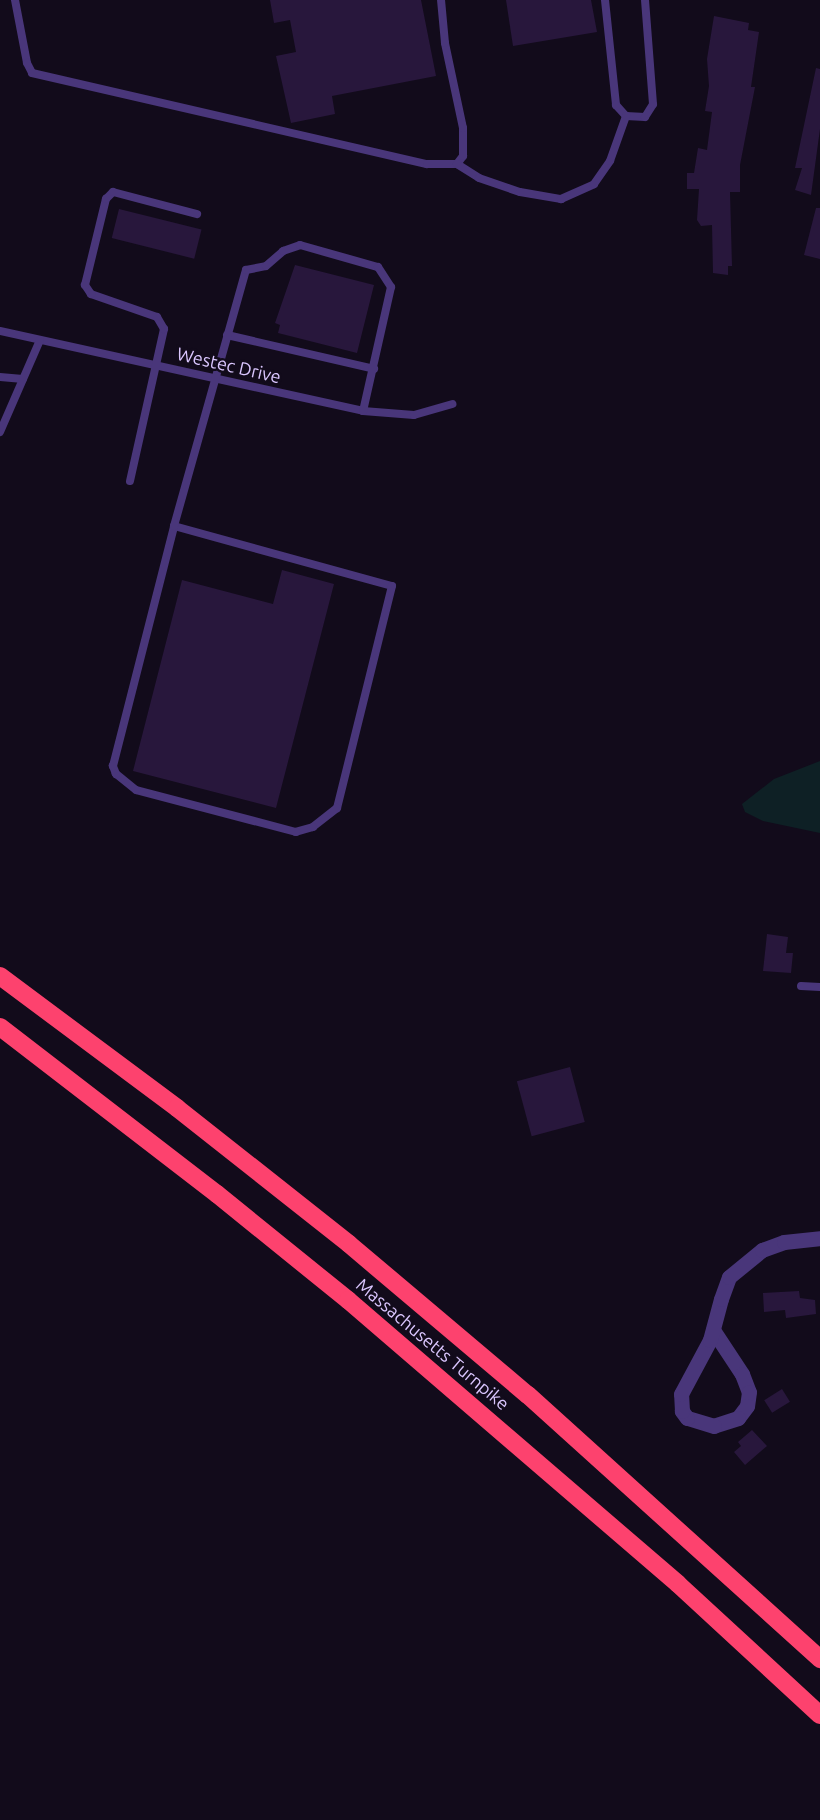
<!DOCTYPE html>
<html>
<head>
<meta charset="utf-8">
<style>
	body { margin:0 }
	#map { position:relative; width:820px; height:1820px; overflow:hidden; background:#120b1b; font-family:Ubuntu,sans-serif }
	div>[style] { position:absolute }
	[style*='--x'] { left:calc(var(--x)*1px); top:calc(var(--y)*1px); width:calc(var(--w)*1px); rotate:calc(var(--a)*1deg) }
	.green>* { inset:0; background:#0e2025 }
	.building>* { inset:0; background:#28173c; transform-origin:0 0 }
	.lane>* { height:8px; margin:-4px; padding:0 4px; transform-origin:4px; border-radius:4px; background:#49367a }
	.street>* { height:15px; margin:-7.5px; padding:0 7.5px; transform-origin:7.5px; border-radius:7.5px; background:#49367a }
	.highway>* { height:18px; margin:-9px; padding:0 9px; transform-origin:9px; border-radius:9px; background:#fd426e }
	span { translate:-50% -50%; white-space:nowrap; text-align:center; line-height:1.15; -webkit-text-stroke:5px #120b1b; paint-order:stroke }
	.street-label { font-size:18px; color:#dac6fe }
</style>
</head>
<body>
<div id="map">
	<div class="green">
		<i style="clip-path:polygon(820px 761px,820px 833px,763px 821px,745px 812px,742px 804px,774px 779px)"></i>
	</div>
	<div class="building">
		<i style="clip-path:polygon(270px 0,421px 0,436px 76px,332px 96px,335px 114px,291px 123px,276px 56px,296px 52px,290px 20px,274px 23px)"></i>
		<i style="clip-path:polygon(506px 0,591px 0,597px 32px,513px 46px)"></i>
		<i style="clip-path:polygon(714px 16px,749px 23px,748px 30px,759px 32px,751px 87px,755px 87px,740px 165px,740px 192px,730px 192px,732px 266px,728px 266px,728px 275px,713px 273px,712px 225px,701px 226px,697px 220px,699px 189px,687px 189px,687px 173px,694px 173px,698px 148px,707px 150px,712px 112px,705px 111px,709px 86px,707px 59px)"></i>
		<i style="clip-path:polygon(816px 68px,820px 69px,820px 129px,811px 195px,795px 190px,802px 168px,795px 168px)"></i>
		<i style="clip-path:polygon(816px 208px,820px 208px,820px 259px,804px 255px)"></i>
		<i style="left:119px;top:209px;width:85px;height:30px;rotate:14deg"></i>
		<i style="clip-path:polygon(295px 265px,374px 285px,357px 353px,278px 333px,280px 325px,275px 323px)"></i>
		<i style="clip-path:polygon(282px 570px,334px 584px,276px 808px,133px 771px,182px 580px,273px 604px)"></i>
		<i style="clip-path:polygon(767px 934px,788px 937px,786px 953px,793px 953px,791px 973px,763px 971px)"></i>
		<i style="left:570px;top:1067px;width:57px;height:55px;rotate:75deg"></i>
		<i style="clip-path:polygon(799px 1291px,800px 1298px,815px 1300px,816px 1314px,786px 1318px,785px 1310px,764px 1312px,763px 1293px)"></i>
		<i style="left:782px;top:1389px;width:15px;height:21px;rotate:58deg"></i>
		<i style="clip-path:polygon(752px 1430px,767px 1446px,745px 1465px,734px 1452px,741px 1446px,738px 1442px)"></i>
	</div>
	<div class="lane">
		<i style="--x:15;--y:0;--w:64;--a:79.2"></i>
		<i style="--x:27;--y:63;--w:11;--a:63"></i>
		<i style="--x:32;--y:73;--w:405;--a:13"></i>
		<i style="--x:427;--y:164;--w:30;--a:0"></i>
		<i style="--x:457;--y:164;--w:10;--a:-53"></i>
		<i style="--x:463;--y:156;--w:28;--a:-90"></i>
		<i style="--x:463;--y:128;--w:87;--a:-102"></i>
		<i style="--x:445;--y:43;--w:43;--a:-95.3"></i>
		<i style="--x:605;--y:0;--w:106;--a:84"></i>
		<i style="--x:616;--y:105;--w:15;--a:48"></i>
		<i style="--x:626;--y:116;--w:19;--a:3"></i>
		<i style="--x:645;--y:117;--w:15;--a:-58"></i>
		<i style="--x:653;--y:104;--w:104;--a:-94.4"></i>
		<i style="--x:457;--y:164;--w:26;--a:32"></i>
		<i style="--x:479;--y:178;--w:43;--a:18.9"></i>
		<i style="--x:520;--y:192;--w:42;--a:9.7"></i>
		<i style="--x:561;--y:199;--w:36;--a:-24"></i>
		<i style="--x:594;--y:184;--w:28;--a:-55"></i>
		<i style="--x:610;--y:161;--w:48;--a:-70.4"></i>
		<i style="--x:0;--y:331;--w:372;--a:12.4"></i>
		<i style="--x:363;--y:411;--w:51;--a:4.5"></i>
		<i style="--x:414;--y:415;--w:40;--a:-16"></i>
		<i style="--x:227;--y:335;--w:151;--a:13"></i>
		<i style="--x:0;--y:377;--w:23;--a:5"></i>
		<i style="--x:0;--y:432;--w:100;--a:-66.5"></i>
		<i style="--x:130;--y:481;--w:156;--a:-77.4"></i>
		<i style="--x:164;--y:329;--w:14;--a:-120"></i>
		<i style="--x:157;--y:317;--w:70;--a:-160.8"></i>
		<i style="--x:91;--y:294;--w:11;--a:-124"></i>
		<i style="--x:85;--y:285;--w:89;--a:-76.3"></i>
		<i style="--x:106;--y:199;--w:10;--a:-45"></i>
		<i style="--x:113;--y:192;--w:87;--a:14.7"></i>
		<i style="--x:174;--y:526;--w:226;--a:15.4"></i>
		<i style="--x:392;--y:586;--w:229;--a:103.9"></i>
		<i style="--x:337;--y:808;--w:31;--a:142"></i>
		<i style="--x:313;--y:827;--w:18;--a:164"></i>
		<i style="--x:296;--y:832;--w:165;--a:-165.3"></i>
		<i style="--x:136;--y:790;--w:26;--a:-141"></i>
		<i style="--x:116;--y:774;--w:9;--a:-111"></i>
		<i style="--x:113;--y:766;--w:248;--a:-75.7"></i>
		<i style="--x:174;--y:526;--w:266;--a:-74.3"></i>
		<i style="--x:246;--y:270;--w:20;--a:-11"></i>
		<i style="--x:266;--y:266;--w:23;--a:-41"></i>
		<i style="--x:283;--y:251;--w:18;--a:-19"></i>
		<i style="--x:300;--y:245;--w:81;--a:15.8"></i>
		<i style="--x:378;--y:267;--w:24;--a:57"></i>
		<i style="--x:391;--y:287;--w:127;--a:102.7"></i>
		<i style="--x:801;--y:986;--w:19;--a:3"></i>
	</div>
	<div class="street">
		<i style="--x:713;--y:1330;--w:53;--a:56.6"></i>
		<i style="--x:742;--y:1374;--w:19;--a:69"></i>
		<i style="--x:749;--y:1392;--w:14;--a:98"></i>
		<i style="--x:747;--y:1406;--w:15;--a:127"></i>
		<i style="--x:738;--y:1418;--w:25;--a:162"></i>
		<i style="--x:714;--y:1426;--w:28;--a:-163"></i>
		<i style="--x:687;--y:1418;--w:9;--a:-126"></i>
		<i style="--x:682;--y:1411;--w:17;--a:-93"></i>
		<i style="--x:681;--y:1394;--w:61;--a:-61.8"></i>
		<i style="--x:710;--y:1340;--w:42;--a:-75"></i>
		<i style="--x:721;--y:1299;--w:23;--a:-70"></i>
		<i style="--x:729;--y:1277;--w:43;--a:-39.3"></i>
		<i style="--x:762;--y:1250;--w:23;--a:-20"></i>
		<i style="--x:784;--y:1242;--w:36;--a:-6"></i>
	</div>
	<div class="highway">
		<i style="--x:0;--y:976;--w:221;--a:36.7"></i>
		<i style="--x:177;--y:1108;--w:219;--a:38.3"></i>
		<i style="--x:349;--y:1244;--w:234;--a:40.2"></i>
		<i style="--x:528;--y:1395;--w:394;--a:42.1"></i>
		<i style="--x:0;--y:1027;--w:274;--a:37.6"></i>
		<i style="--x:217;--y:1194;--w:169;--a:39"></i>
		<i style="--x:348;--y:1300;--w:435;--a:40.7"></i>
		<i style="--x:678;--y:1584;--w:193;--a:42.7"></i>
	</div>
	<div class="street-label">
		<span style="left:229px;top:365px;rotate:13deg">Westec Drive</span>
		<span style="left:433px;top:1344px;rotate:40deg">Massachusetts Turnpike</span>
	</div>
</div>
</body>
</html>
